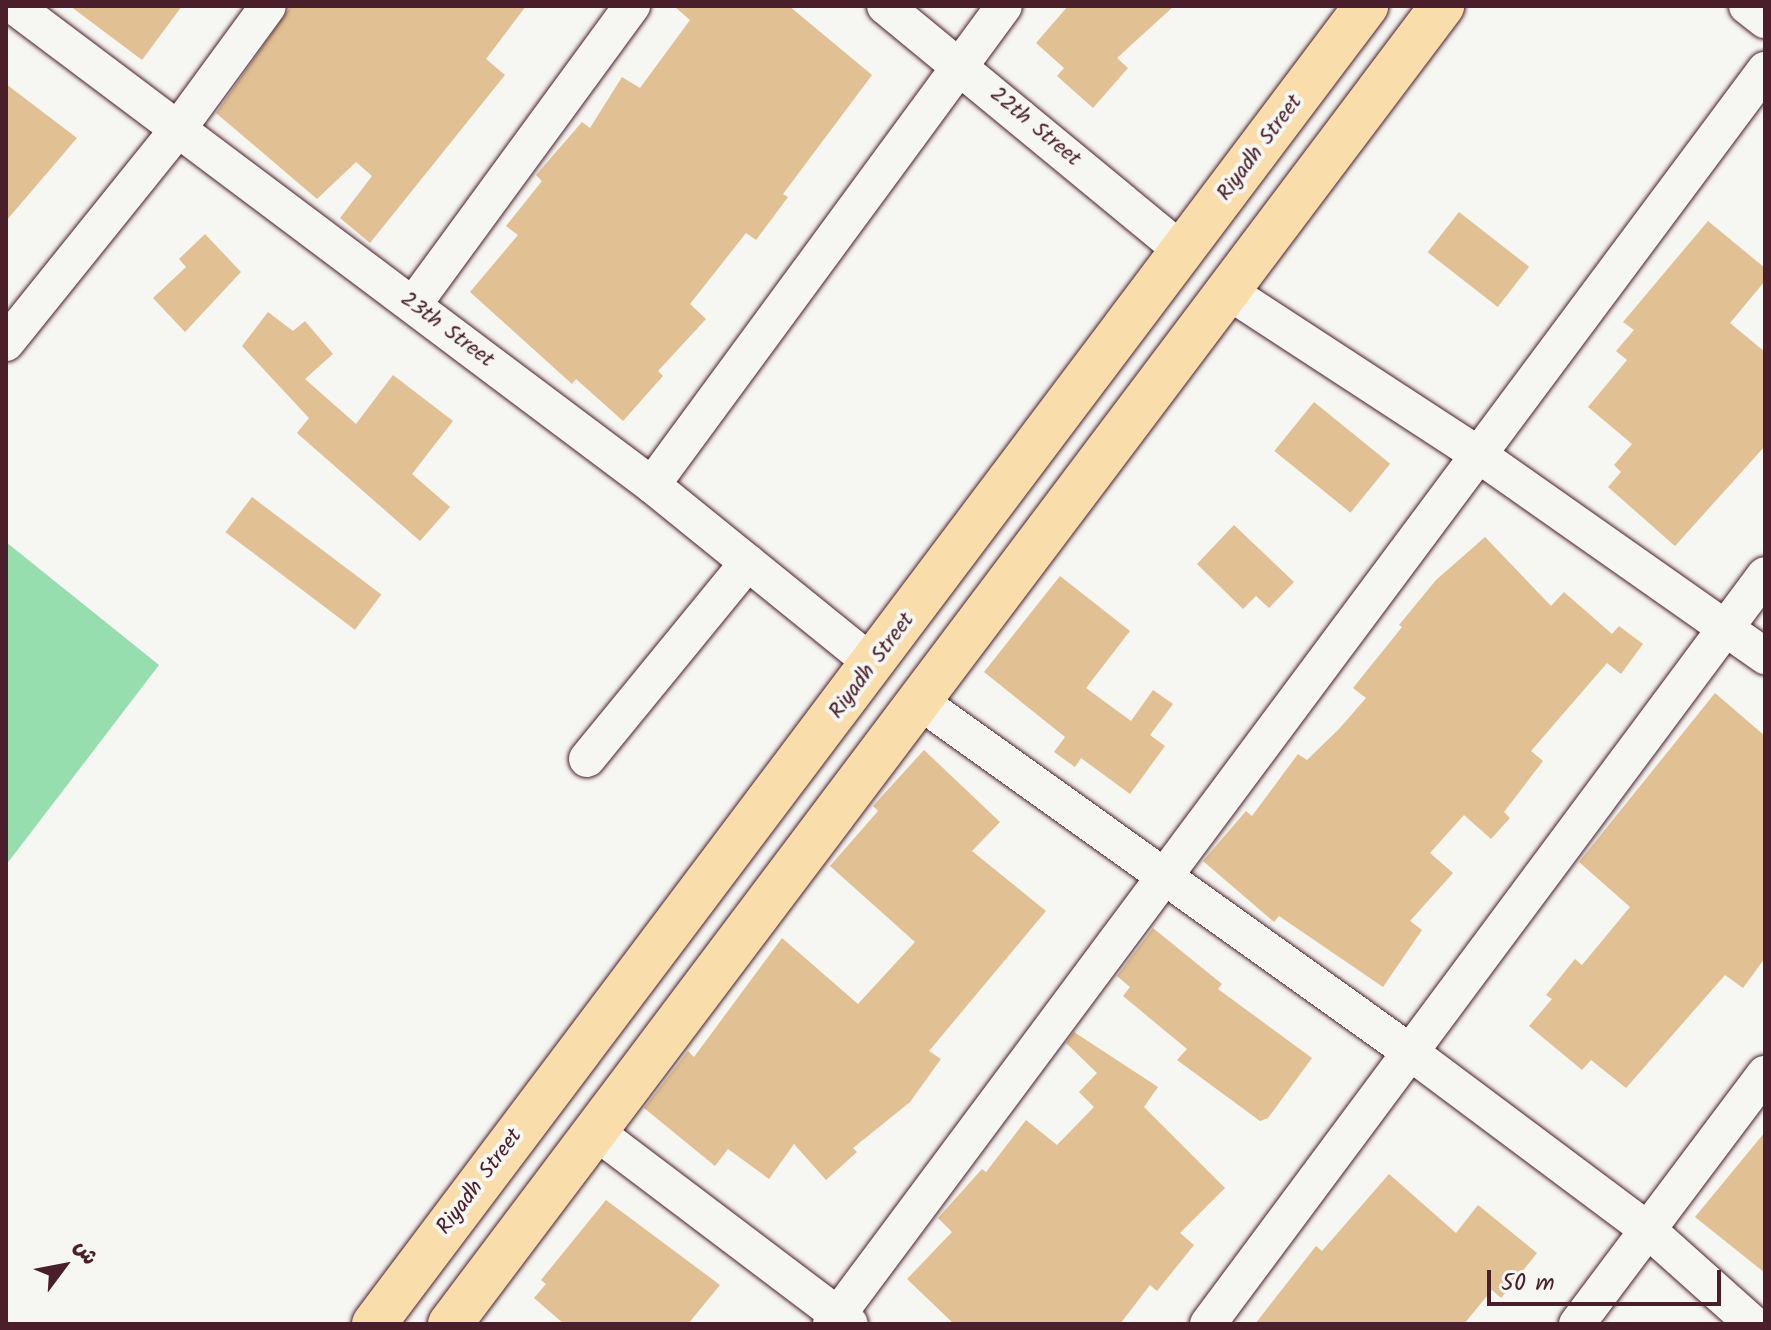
<!DOCTYPE html>
<html>
<head>
<meta charset="utf-8">
<style>
	body { margin:0 }
	#map { position:relative; width:1771px; height:1330px; overflow:hidden; background:#f6f6f2; font-family:Kalam,"Playpen Sans Arabic",sans-serif }
	div>[style] { position:absolute }
	[style*='--x'] { left:calc(var(--x)*1px); top:calc(var(--y)*1px); width:calc(var(--w)*1px); rotate:calc(var(--a)*1deg) }
	.green>* { inset:0; background:#96dead }
	.building>* { inset:0; background:#e1c093; transform-origin:0 0 }
	.roads { filter:drop-shadow(0 0 2px #4a1f2b) drop-shadow(0 0 2px #4a1f2b) }
	.minor>* { height:36px; margin:-18px; padding:0 18px; transform-origin:18px; border-radius:18px; background:#f6f6f2 }
	.major>* { height:44px; margin:-22px; padding:0 22px; transform-origin:22px; border-radius:22px; background:#f9deab }
	span { translate:-50% -50%; white-space:nowrap; text-align:center; line-height:1.15; -webkit-text-stroke:8px #f6f6f2; paint-order:stroke }
	.street-label { font-size:22px; color:#4a1f2b }
	.frame { position:absolute; inset:0; border:8px solid #4a1f2b; pointer-events:none }
	.north { position:absolute; left:24px; top:1226px; width:80px; height:80px; -webkit-text-stroke:6px #f6f6f2; paint-order:stroke; rotate:58deg; font-size:22px; font-weight:700; line-height:32px; text-align:center; color:#4a1f2b }
	.north::after { content:''; display:block; margin:auto; width:28px; height:36px; background:#4a1f2b; clip-path:polygon(50% 0,100% 100%,50% 72%,0 100%) }
	.scale { position:absolute; left:1487px; top:1270px; width:234px; height:36px; box-sizing:border-box; border:4px solid #4a1f2b; border-top:0; padding-left:10px; font-size:24px; line-height:28px; white-space:nowrap; color:#4a1f2b; -webkit-text-stroke:6px #f6f6f2; paint-order:stroke }
</style>
</head>
<body>
<div id="map">
	<div class="green">
		<i style="clip-path:polygon(6px 542px,159px 665px,6px 865px)"></i>
	</div>
	<div class="building">
		<i style="clip-path:polygon(70px 6px,182px 6px,142px 60px)"></i>
		<i style="clip-path:polygon(291px 6px,526px 6px,486px 59px,505px 75px,370px 243px,340px 218px,372px 176px,356px 162px,317px 199px,216px 113px)"></i>
		<i style="clip-path:polygon(674px 6px,789px 6px,872px 75px,783px 194px,788px 197px,756px 240px,746px 233px,690px 304px,706px 319px,658px 371px,663px 376px,623px 421px,576px 379px,572px 384px,470px 292px,518px 235px,506px 226px,542px 181px,536px 175px,582px 122px,590px 128px,622px 77px,640px 88px,690px 20px)"></i>
		<i style="clip-path:polygon(1068px 6px,1174px 6px,1117px 58px,1128px 68px,1093px 108px,1057px 76px,1064px 68px,1036px 43px)"></i>
		<i style="clip-path:polygon(6px 84px,77px 138px,6px 221px)"></i>
		<i style="left:1459px;top:212px;width:89px;height:51px;rotate:38deg"></i>
		<i style="clip-path:polygon(1708px 221px,1765px 268px,1765px 281px,1730px 323px,1765px 352px,1765px 446px,1675px 546px,1608px 487px,1621px 472px,1614px 465px,1632px 444px,1588px 407px,1627px 360px,1616px 351px,1634px 330px,1623px 322px)"></i>
		<i style="clip-path:polygon(205px 234px,241px 272px,185px 332px,153px 298px,186px 267px,179px 259px)"></i>
		<i style="clip-path:polygon(268px 312px,293px 331px,305px 321px,333px 354px,305px 379px,356px 424px,393px 375px,453px 421px,412px 474px,450px 507px,420px 541px,297px 433px,309px 418px,242px 346px)"></i>
		<i style="left:1314px;top:402px;width:98px;height:63px;rotate:39deg"></i>
		<i style="left:252px;top:497px;width:162px;height:44px;rotate:37deg"></i>
		<i style="clip-path:polygon(1234px 525px,1294px 582px,1269px 608px,1256px 596px,1243px 609px,1197px 564px)"></i>
		<i style="clip-path:polygon(1485px 537px,1551px 606px,1564px 592px,1612px 634px,1619px 626px,1643px 644px,1621px 674px,1607px 663px,1531px 751px,1543px 761px,1504px 812px,1510px 818px,1491px 839px,1464px 815px,1430px 853px,1453px 873px,1410px 921px,1422px 930px,1383px 987px,1279px 916px,1274px 922px,1203px 861px,1246px 811px,1252px 816px,1298px 754px,1307px 760px,1339px 729px,1366px 698px,1353px 688px,1402px 627px,1399px 625px,1436px 580px)"></i>
		<i style="clip-path:polygon(1060px 576px,1130px 631px,1086px 688px,1131px 721px,1153px 690px,1173px 704px,1150px 735px,1165px 746px,1130px 794px,1081px 758px,1075px 767px,1054px 752px,1065px 737px,984px 672px)"></i>
		<i style="clip-path:polygon(1715px 693px,1765px 736px,1765px 958px,1743px 988px,1725px 975px,1626px 1088px,1591px 1060px,1582px 1070px,1529px 1026px,1552px 999px,1546px 995px,1575px 959px,1582px 965px,1630px 907px,1579px 862px)"></i>
		<i style="clip-path:polygon(924px 750px,1000px 822px,972px 851px,1046px 911px,929px 1051px,941px 1059px,910px 1102px,853px 1148px,857px 1152px,826px 1180px,794px 1144px,769px 1179px,728px 1149px,715px 1166px,644px 1108px,688px 1051px,694px 1057px,782px 938px,858px 1004px,915px 942px,830px 866px,878px 811px,873px 806px)"></i>
		<i style="clip-path:polygon(1153px 928px,1222px 984px,1218px 989px,1312px 1058px,1268px 1118px,1260px 1121px,1177px 1060px,1187px 1049px,1123px 996px,1130px 987px,1117px 976px)"></i>
		<i style="clip-path:polygon(1074px 1032px,1158px 1087px,1144px 1107px,1225px 1188px,1180px 1233px,1194px 1245px,1157px 1291px,1150px 1285px,1120px 1324px,954px 1324px,907px 1279px,952px 1232px,938px 1218px,982px 1169px,986px 1172px,1026px 1120px,1057px 1145px,1094px 1107px,1079px 1092px,1097px 1073px,1066px 1043px)"></i>
		<i style="clip-path:polygon(1765px 1132px,1765px 1273px,1695px 1217px)"></i>
		<i style="clip-path:polygon(1389px 1174px,1456px 1233px,1478px 1205px,1537px 1253px,1501px 1298px,1492px 1290px,1464px 1324px,1255px 1324px,1316px 1246px,1322px 1251px)"></i>
		<i style="clip-path:polygon(606px 1200px,720px 1285px,688px 1324px,564px 1324px,534px 1298px,546px 1284px,541px 1280px)"></i>
	</div>
	<div class="roads">
		<div class="minor">
			<i style="--x:14;--y:6;--w:798;--a:36.9"></i>
			<i style="--x:652;--y:485;--w:284;--a:39"></i>
			<i style="--x:885;--y:6;--w:386;--a:39.5"></i>
			<i style="--x:1747;--y:6;--w:23;--a:38"></i>
			<i style="--x:1229;--y:292;--w:298;--a:33.1"></i>
			<i style="--x:1479;--y:455;--w:350;--a:35.1"></i>
			<i style="--x:413;--y:305;--w:371;--a:-53.8"></i>
			<i style="--x:6;--y:343;--w:275;--a:-51.2"></i>
			<i style="--x:178;--y:129;--w:152;--a:-53.8"></i>
			<i style="--x:652;--y:485;--w:594;--a:-53.69"></i>
			<i style="--x:919;--y:701;--w:604;--a:35.56"></i>
			<i style="--x:1410;--y:1052;--w:297;--a:36.8"></i>
			<i style="--x:1648;--y:1230;--w:141;--a:41.8"></i>
			<i style="--x:587;--y:759;--w:254;--a:-50.7"></i>
			<i style="--x:596;--y:1132;--w:318;--a:37.1"></i>
			<i style="--x:831;--y:1324;--w:1564;--a:-53.32"></i>
			<i style="--x:1208;--y:1324;--w:933;--a:-53.36"></i>
			<i style="--x:1577;--y:1324;--w:313;--a:-53.1"></i>
		</div>
		<div class="major">
			<i style="--x:374;--y:1324;--w:1650;--a:-53.03"></i>
			<i style="--x:450;--y:1324;--w:1650;--a:-53.03"></i>
		</div>
	</div>
	<div class="street-label">
		<span style="left:1035px;top:127px;rotate:40deg">22th Street</span>
		<span style="left:1260px;top:148px;rotate:-53deg">Riyadh Street</span>
		<span style="left:447px;top:330px;rotate:37deg">23th Street</span>
		<span style="left:872px;top:666px;rotate:-53deg">Riyadh Street</span>
		<span style="left:480px;top:1182px;rotate:-53deg">Riyadh Street</span>
	</div>
	<div class="frame"></div>
	<div class="north">ش</div>
	<div class="scale">50 m</div>
</div>
</body>
</html>
